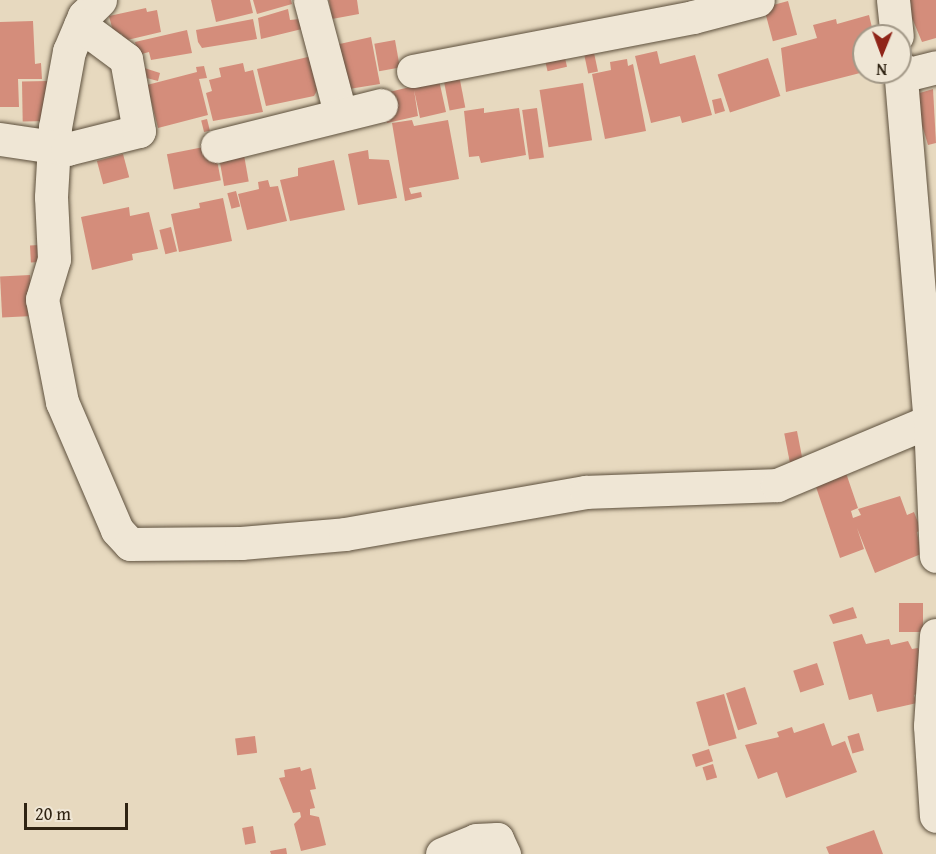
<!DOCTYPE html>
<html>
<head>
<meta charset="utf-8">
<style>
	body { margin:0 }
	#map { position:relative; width:936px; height:854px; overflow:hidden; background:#e7d9bf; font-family:"Gentium Book Plus",serif }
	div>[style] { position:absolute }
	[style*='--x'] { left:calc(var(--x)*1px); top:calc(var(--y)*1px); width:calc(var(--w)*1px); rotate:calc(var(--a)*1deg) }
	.building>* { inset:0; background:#d48d7b; transform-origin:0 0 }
	.roads { filter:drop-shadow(0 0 2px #5d503d) drop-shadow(0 0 2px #5d503d) }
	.minor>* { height:33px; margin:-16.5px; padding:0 16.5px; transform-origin:16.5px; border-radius:16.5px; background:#efe6d5 }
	span { translate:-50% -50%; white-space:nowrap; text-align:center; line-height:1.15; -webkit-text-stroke:4.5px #efe6d5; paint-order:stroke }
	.north { position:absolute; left:852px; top:24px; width:60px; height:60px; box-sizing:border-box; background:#efe6d5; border:2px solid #a29887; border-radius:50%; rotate:181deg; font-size:16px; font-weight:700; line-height:24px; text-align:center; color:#2f2312 }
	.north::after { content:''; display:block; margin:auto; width:21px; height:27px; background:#8f2418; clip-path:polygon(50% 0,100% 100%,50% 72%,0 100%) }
	.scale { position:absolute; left:24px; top:803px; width:104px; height:27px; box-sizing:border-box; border:3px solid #2f2312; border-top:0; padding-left:8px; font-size:18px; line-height:21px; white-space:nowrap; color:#2f2312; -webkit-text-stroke:4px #efe6d5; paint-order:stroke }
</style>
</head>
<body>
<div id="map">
	<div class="building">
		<i style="clip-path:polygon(211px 0,250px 0,253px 13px,216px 22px)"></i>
		<i style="clip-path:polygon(253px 0,291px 0,292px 4px,257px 14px)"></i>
		<i style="clip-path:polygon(329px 0,357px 0,359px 14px,332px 19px)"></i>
		<i style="clip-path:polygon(909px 0,936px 0,936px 38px,922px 42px,907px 6px,911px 5px)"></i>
		<i style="left:788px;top:1px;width:35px;height:25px;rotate:75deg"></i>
		<i style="clip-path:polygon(146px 8px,147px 12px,157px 10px,161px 32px,123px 41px,122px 34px,114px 35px,109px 16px)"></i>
		<i style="clip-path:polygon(288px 9px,290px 20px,300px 19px,302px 29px,261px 39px,258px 18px)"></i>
		<i style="clip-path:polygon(869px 15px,874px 36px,864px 36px,864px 72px,786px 92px,781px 48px,817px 38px,813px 25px,836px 19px,837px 24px)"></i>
		<i style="clip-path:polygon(253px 19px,257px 39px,202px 48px,198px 42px,196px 30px)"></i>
		<i style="clip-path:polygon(33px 21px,35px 64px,41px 63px,42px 79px,18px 79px,19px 107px,0 107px,0 22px)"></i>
		<i style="clip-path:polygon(187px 30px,192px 53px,151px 60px,149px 52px,138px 55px,135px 42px)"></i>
		<i style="clip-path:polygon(371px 37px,380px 84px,349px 89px,335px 45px)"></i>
		<i style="left:395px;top:40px;width:28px;height:21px;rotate:80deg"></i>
		<i style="left:593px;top:48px;width:24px;height:10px;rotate:78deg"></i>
		<i style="clip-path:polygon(657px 51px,660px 64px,695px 55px,712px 115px,682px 123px,680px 116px,651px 123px,635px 56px)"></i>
		<i style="clip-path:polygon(312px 56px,319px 87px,314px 96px,266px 106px,257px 69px)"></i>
		<i style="left:565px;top:58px;width:9px;height:20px;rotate:77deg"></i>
		<i style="left:768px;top:58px;width:40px;height:53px;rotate:72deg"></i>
		<i style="clip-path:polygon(627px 59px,628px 66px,633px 64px,646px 131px,605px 139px,592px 74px,611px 70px,610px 62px)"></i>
		<i style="clip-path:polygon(243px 63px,245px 72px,253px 70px,263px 112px,213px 121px,206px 93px,212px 91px,209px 80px,221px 77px,219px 68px)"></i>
		<i style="clip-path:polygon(138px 66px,160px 73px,158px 81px,135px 75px)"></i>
		<i style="clip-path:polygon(204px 66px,207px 78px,199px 79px,208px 115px,158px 128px,147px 85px,197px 72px,196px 67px)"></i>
		<i style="left:459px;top:75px;width:33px;height:16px;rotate:79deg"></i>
		<i style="clip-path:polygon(439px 80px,446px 112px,420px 118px,414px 90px,418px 116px,387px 123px,381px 94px)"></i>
		<i style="left:48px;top:81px;width:40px;height:26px;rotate:89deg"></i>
		<i style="left:583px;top:83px;width:58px;height:44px;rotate:81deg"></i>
		<i style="clip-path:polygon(933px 89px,936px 143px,928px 145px,913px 95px)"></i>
		<i style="clip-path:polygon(721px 98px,725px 111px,715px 114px,712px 100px)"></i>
		<i style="clip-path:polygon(484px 108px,484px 113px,519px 108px,526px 155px,481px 163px,479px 156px,469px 157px,464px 111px)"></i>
		<i style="left:537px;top:108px;width:50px;height:15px;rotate:82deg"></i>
		<i style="left:207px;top:119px;width:12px;height:6px;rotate:76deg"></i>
		<i style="clip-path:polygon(412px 120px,414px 126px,448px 120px,459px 179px,409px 188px,411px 194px,421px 192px,422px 197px,405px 201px,392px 123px)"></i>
		<i style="left:214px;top:145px;width:36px;height:48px;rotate:79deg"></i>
		<i style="clip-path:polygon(368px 150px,369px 159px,389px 160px,397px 198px,358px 205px,348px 154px)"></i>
		<i style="left:123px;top:154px;width:24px;height:27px;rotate:75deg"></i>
		<i style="left:244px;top:155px;width:27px;height:25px;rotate:80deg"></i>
		<i style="clip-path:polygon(334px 160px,345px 210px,290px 221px,280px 180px,298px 176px,298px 168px)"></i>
		<i style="clip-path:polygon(268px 180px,270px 187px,278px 186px,287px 221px,247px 230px,238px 194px,259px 189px,258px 182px)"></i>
		<i style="left:236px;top:191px;width:16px;height:9px;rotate:75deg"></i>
		<i style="clip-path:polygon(223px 198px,232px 241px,179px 252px,171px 214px,200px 208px,199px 203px)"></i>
		<i style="clip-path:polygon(129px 207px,130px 216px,149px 212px,158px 249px,132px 254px,133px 260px,92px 270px,81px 217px)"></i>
		<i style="left:171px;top:227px;width:25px;height:12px;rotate:76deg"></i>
		<i style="left:39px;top:245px;width:17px;height:9px;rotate:87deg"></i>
		<i style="left:30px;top:275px;width:41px;height:30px;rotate:87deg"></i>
		<i style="left:797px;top:431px;width:31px;height:13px;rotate:79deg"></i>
		<i style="clip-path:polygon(846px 473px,858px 508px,851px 511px,853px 518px,861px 515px,858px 509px,900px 496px,907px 515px,914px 512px,921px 530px,917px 532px,921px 554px,875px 573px,857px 528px,864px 549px,840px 558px,815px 484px)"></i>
		<i style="left:899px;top:603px;width:24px;height:29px"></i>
		<i style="clip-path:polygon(853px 607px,857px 618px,833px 624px,829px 615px)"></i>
		<i style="clip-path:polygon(862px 634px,866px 644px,889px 639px,891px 645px,908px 641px,912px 649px,918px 648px,923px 669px,917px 673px,922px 692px,914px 695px,917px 703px,877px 712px,872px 694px,849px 700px,833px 642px)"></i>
		<i style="left:817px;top:663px;width:23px;height:25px;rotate:72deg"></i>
		<i style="left:745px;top:687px;width:39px;height:20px;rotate:72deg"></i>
		<i style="left:724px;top:694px;width:46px;height:29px;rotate:74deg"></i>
		<i style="clip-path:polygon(824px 723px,832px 746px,845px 741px,857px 772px,786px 798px,777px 772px,758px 779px,745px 745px,779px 737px,777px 732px,792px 727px,794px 733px)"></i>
		<i style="left:859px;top:733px;width:18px;height:12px;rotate:74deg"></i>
		<i style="left:255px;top:736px;width:17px;height:20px;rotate:83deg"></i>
		<i style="left:709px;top:749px;width:13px;height:18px;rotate:72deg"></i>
		<i style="left:713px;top:764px;width:14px;height:11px;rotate:73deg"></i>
		<i style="clip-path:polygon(300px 767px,301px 771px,311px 768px,316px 789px,310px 790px,315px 808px,310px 809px,310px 815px,319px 817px,326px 845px,301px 851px,294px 824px,301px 817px,300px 812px,293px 813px,279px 778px,285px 777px,284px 770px)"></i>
		<i style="left:253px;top:826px;width:17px;height:11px;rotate:80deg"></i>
		<i style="clip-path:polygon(874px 830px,883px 854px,829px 854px,826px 847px)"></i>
		<i style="clip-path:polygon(286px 848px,287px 854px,271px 854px,270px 851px)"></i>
	</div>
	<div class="roads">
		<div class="minor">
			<i style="--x:100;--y:0;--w:23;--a:135"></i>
			<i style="--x:84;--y:16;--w:38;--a:113"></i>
			<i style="--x:69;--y:51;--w:77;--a:100.4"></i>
			<i style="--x:55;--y:127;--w:70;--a:93.3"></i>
			<i style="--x:51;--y:197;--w:62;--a:87.2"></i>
			<i style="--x:54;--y:259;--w:42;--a:106.7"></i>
			<i style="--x:42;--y:299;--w:105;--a:79"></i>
			<i style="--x:62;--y:402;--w:139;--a:66.7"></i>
			<i style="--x:117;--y:530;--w:19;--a:47"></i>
			<i style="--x:130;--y:544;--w:111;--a:-0.5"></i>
			<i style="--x:241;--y:543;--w:104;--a:-4.9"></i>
			<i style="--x:345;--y:534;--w:245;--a:-9.9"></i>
			<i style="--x:586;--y:492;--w:191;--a:-2.1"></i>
			<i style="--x:777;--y:485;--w:166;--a:-22.7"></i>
			<i style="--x:310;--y:0;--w:117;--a:75.1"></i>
			<i style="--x:893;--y:0;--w:36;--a:84"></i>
			<i style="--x:900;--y:67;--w:355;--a:85.2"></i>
			<i style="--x:930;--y:421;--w:135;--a:87.5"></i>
			<i style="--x:413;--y:71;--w:285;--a:-10.9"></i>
			<i style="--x:693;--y:17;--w:67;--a:-14.7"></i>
			<i style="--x:901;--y:76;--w:36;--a:-14"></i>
			<i style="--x:0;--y:139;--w:68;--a:8.5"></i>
			<i style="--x:67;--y:149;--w:74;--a:-14"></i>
			<i style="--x:139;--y:131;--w:73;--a:-100.2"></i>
			<i style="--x:126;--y:59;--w:57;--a:-143.5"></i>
			<i style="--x:217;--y:146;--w:169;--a:-14"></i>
			<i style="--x:936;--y:635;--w:91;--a:93.8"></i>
			<i style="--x:930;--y:726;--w:90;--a:86.2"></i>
			<i style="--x:442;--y:854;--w:37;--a:-22"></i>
			<i style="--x:476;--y:840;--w:21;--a:-3"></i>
			<i style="--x:497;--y:839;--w:17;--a:65"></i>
		</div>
	</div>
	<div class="north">N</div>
	<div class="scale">20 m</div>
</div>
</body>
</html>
